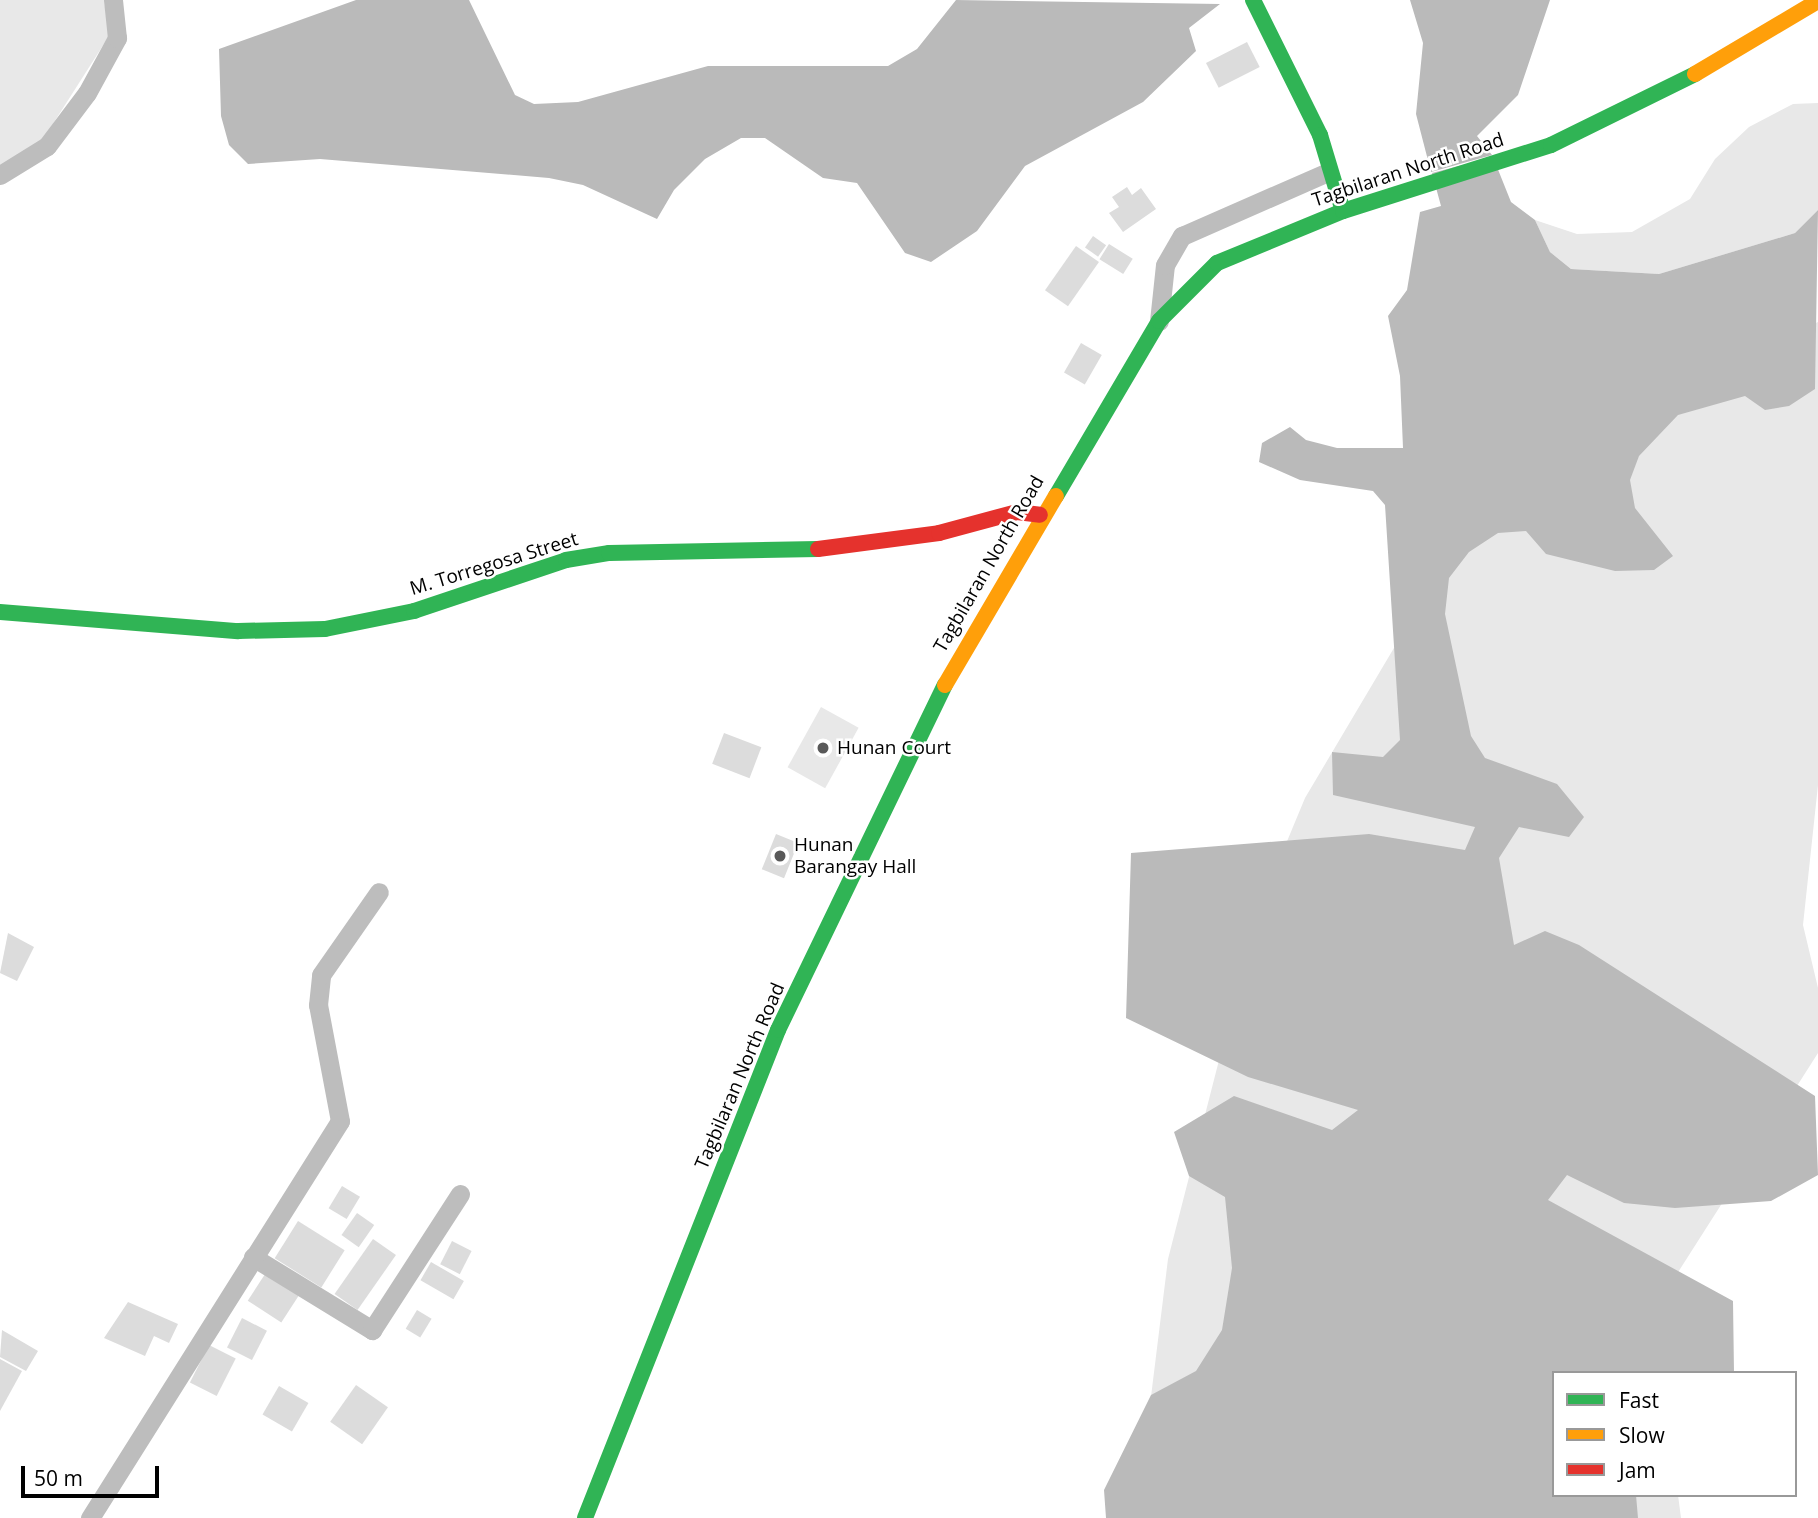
<!DOCTYPE html>
<html>
<head>
<meta charset="utf-8">
<style>
	body { margin:0 }
	#map { position:relative; width:1818px; height:1518px; overflow:hidden; background:#fff; font-family:"Open Sans",sans-serif }
	div>[style] { position:absolute }
	[style*='--x'] { left:calc(var(--x)*1px); top:calc(var(--y)*1px); width:calc(var(--w)*1px); rotate:calc(var(--a)*1deg) }
	.green>* { inset:0; background:#e8e8e8; transform-origin:0 0 }
	.water>* { inset:0; background:#bababa }
	.building>* { inset:0; background:#dcdcdc; transform-origin:0 0 }
	.street>* { height:19px; margin:-9.5px; padding:0 9.5px; transform-origin:9.5px; border-radius:9.5px; background:#bdbdbd }
	.fast>* { height:16px; margin:-8px; padding:0 8px; transform-origin:8px; border-radius:8px; background:#30b455 }
	.slow>* { height:16px; margin:-8px; padding:0 8px; transform-origin:8px; border-radius:8px; background:#ff9f0a }
	.jam>* { height:16px; margin:-8px; padding:0 8px; transform-origin:8px; border-radius:8px; background:#e5322d }
	.dots>* { width:19px; height:19px; translate:-50% -50%; box-sizing:border-box; border:4px solid #fff; border-radius:50% }
	span { translate:-50% -50%; white-space:nowrap; text-align:center; line-height:1.15; -webkit-text-stroke:5px #fff; paint-order:stroke }
	.street-label { font-size:19px; color:#000 }
	.poi-label { font-size:19px; color:#000 }
	.left { translate:0 -50%; text-align:left }
	.legend { position:absolute; left:1552px; top:1371px; width:245px; height:126px; box-sizing:border-box; background:#fff; border:2px solid #999; margin:0; padding:9px 12px; list-style:none; font-size:21px; color:#000 }
	.legend li { display:flex; align-items:center; gap:14px; height:35px }
	.legend b { width:35px; border:2px solid #999 }
	.scale { position:absolute; left:21px; top:1466px; width:138px; height:32px; box-sizing:border-box; border:4px solid #000; border-top:0; padding-left:9px; font-size:21px; line-height:24px; white-space:nowrap; color:#000; -webkit-text-stroke:5px #fff; paint-order:stroke }
</style>
</head>
<body>
<div id="map">
	<div class="green">
		<i style="clip-path:polygon(0 0,104px 0,109px 36px,42px 141px,0 167px)"></i>
		<i style="clip-path:polygon(1818px 103px,1818px 210px,1795px 233px,1659px 274px,1571px 269px,1550px 252px,1535px 220px,1577px 234px,1632px 232px,1690px 199px,1715px 159px,1749px 127px,1793px 104px)"></i>
		<i style="clip-path:polygon(1818px 322px,1818px 785px,1803px 925px,1818px 988px,1818px 1053px,1652px 1313px,1554px 1373px,1554px 1495px,1678px 1495px,1681px 1518px,1136px 1518px,1168px 1259px,1256px 916px,1305px 798px,1407px 626px,1449px 521px,1622px 419px)"></i>
		<i style="left:821px;top:707px;width:43px;height:69px;rotate:29deg"></i>
	</div>
	<div class="water">
		<i style="clip-path:polygon(356px 0,469px 0,515px 95px,534px 104px,578px 102px,708px 66px,888px 66px,917px 49px,956px 0,1220px 4px,1189px 28px,1196px 51px,1143px 102px,1025px 166px,977px 231px,931px 262px,905px 253px,857px 183px,823px 178px,765px 138px,741px 138px,705px 159px,674px 190px,657px 219px,583px 185px,549px 178px,320px 159px,248px 164px,229px 145px,221px 116px,219px 49px)"></i>
		<i style="clip-path:polygon(1410px 0,1550px 0,1518px 95px,1477px 136px,1492px 155px,1431px 172px,1416px 114px,1423px 43px)"></i>
		<i style="clip-path:polygon(1493px 157px,1511px 202px,1535px 220px,1550px 252px,1571px 269px,1659px 274px,1795px 233px,1818px 210px,1815px 389px,1789px 406px,1765px 410px,1745px 396px,1678px 415px,1639px 456px,1630px 480px,1635px 508px,1673px 556px,1654px 570px,1615px 571px,1546px 554px,1526px 531px,1498px 533px,1469px 552px,1449px 578px,1445px 614px,1471px 736px,1485px 758px,1557px 784px,1584px 817px,1569px 837px,1519px 827px,1499px 858px,1514px 945px,1545px 931px,1579px 945px,1815px 1096px,1818px 1175px,1771px 1201px,1675px 1208px,1624px 1203px,1567px 1175px,1548px 1200px,1733px 1301px,1734px 1373px,1554px 1373px,1554px 1495px,1636px 1495px,1638px 1518px,1106px 1518px,1104px 1490px,1151px 1395px,1196px 1371px,1222px 1330px,1232px 1268px,1225px 1197px,1189px 1176px,1174px 1132px,1234px 1096px,1332px 1130px,1358px 1110px,1248px 1077px,1126px 1018px,1131px 853px,1369px 834px,1465px 850px,1475px 827px,1333px 795px,1332px 752px,1383px 757px,1400px 740px,1385px 505px,1373px 491px,1300px 480px,1259px 462px,1262px 443px,1290px 427px,1306px 440px,1337px 448px,1403px 448px,1400px 376px,1388px 316px,1407px 290px,1420px 212px,1441px 206px,1432px 173px)"></i>
	</div>
	<div class="building">
		<i style="left:1247px;top:42px;width:28px;height:46px;rotate:63deg"></i>
		<i style="clip-path:polygon(1127px 187px,1132px 195px,1141px 188px,1156px 209px,1123px 232px,1109px 213px,1119px 207px,1112px 197px)"></i>
		<i style="left:1093px;top:236px;width:16px;height:14px;rotate:35deg"></i>
		<i style="left:1109px;top:244px;width:28px;height:18px;rotate:32deg"></i>
		<i style="left:1076px;top:246px;width:28px;height:54px;rotate:35deg"></i>
		<i style="left:1081px;top:343px;width:24px;height:34px;rotate:30deg"></i>
		<i style="left:724px;top:733px;width:40px;height:33px;rotate:21deg"></i>
		<i style="left:776px;top:834px;width:24px;height:38px;rotate:22deg"></i>
		<i style="clip-path:polygon(8px 933px,34px 947px,17px 981px,0 973px)"></i>
		<i style="left:342px;top:1186px;width:21px;height:26px;rotate:31deg"></i>
		<i style="left:357px;top:1213px;width:21px;height:27px;rotate:35deg"></i>
		<i style="left:298px;top:1221px;width:55px;height:44px;rotate:32deg"></i>
		<i style="left:373px;top:1239px;width:28px;height:67px;rotate:35deg"></i>
		<i style="left:452px;top:1241px;width:22px;height:26px;rotate:27deg"></i>
		<i style="left:431px;top:1262px;width:38px;height:21px;rotate:30deg"></i>
		<i style="left:269px;top:1268px;width:40px;height:39px;rotate:33deg"></i>
		<i style="clip-path:polygon(128px 1302px,178px 1324px,169px 1343px,154px 1336px,145px 1356px,104px 1338px)"></i>
		<i style="left:417px;top:1310px;width:17px;height:22px;rotate:31deg"></i>
		<i style="left:242px;top:1318px;width:28px;height:33px;rotate:27deg"></i>
		<i style="clip-path:polygon(2px 1330px,38px 1351px,26px 1371px,0 1357px)"></i>
		<i style="left:209px;top:1345px;width:30px;height:42px;rotate:27deg"></i>
		<i style="clip-path:polygon(0 1359px,22px 1371px,0 1411px)"></i>
		<i style="left:356px;top:1385px;width:39px;height:45px;rotate:35deg"></i>
		<i style="left:279px;top:1386px;width:34px;height:33px;rotate:30deg"></i>
	</div>
	<div class="street">
		<i style="--x:0;--y:175;--w:55;--a:-31.7"></i>
		<i style="--x:47;--y:146;--w:66;--a:-53"></i>
		<i style="--x:87;--y:93;--w:63;--a:-61.4"></i>
		<i style="--x:117;--y:38;--w:38;--a:-96"></i>
		<i style="--x:1159;--y:321;--w:56;--a:-83.9"></i>
		<i style="--x:1165;--y:265;--w:34;--a:-60"></i>
		<i style="--x:1182;--y:236;--w:159;--a:-23.7"></i>
		<i style="--x:253;--y:1257;--w:140;--a:31.5"></i>
		<i style="--x:372;--y:1330;--w:162;--a:-57.1"></i>
		<i style="--x:90;--y:1518;--w:469;--a:-57.8"></i>
		<i style="--x:340;--y:1121;--w:118;--a:-100.7"></i>
		<i style="--x:318;--y:1005;--w:30;--a:-84"></i>
		<i style="--x:321;--y:975;--w:101;--a:-55.1"></i>
	</div>
	<div class="fast">
		<i style="--x:1253;--y:0;--w:151;--a:63.6"></i>
		<i style="--x:1320;--y:135;--w:79;--a:73.2"></i>
		<i style="--x:1056;--y:496;--w:203;--a:-59.5"></i>
		<i style="--x:1159;--y:321;--w:82;--a:-45"></i>
		<i style="--x:1217;--y:263;--w:136;--a:-22.4"></i>
		<i style="--x:1343;--y:211;--w:218;--a:-17.6"></i>
		<i style="--x:1551;--y:145;--w:161;--a:-26.2"></i>
		<i style="--x:0;--y:612;--w:239;--a:4.6"></i>
		<i style="--x:238;--y:631;--w:87;--a:-1.3"></i>
		<i style="--x:325;--y:629;--w:91;--a:-11.4"></i>
		<i style="--x:414;--y:611;--w:160;--a:-18.5"></i>
		<i style="--x:566;--y:560;--w:44;--a:-9.2"></i>
		<i style="--x:609;--y:553;--w:209;--a:-1.1"></i>
		<i style="--x:585;--y:1518;--w:525;--a:-68.42"></i>
		<i style="--x:778;--y:1030;--w:383;--a:-64.2"></i>
	</div>
	<div class="slow">
		<i style="--x:1695;--y:74;--w:143;--a:-30.7"></i>
		<i style="--x:945;--y:685;--w:219;--a:-59.6"></i>
	</div>
	<div class="jam">
		<i style="--x:818;--y:549;--w:122;--a:-7.5"></i>
		<i style="--x:939;--y:533;--w:81;--a:-15.1"></i>
		<i style="--x:1017;--y:512;--w:23;--a:7"></i>
	</div>
	<div class="dots">
		<i style="left:823px;top:748px;background:#595959"></i>
		<i style="left:780px;top:856px;background:#595959"></i>
	</div>
	<div class="street-label">
		<span style="left:1408px;top:170px;rotate:-18deg">Tagbilaran North Road</span>
		<span style="left:494px;top:564px;rotate:-17deg">M. Torregosa Street</span>
		<span style="left:989px;top:564px;rotate:-60deg">Tagbilaran North Road</span>
		<span style="left:740px;top:1076px;rotate:-67deg">Tagbilaran North Road</span>
	</div>
	<div class="poi-label">
		<span class="left" style="left:837px;top:748px">Hunan Court</span>
		<span class="left" style="left:794px;top:856px">Hunan<br>Barangay Hall</span>
	</div>
	<ul class="legend">
	<li><b style="height:9px;background:#30b455"></b>Fast</li>
	<li><b style="height:9px;background:#ff9f0a"></b>Slow</li>
	<li><b style="height:9px;background:#e5322d"></b>Jam</li>
	</ul>
	<div class="scale">50 m</div>
</div>
</body>
</html>
